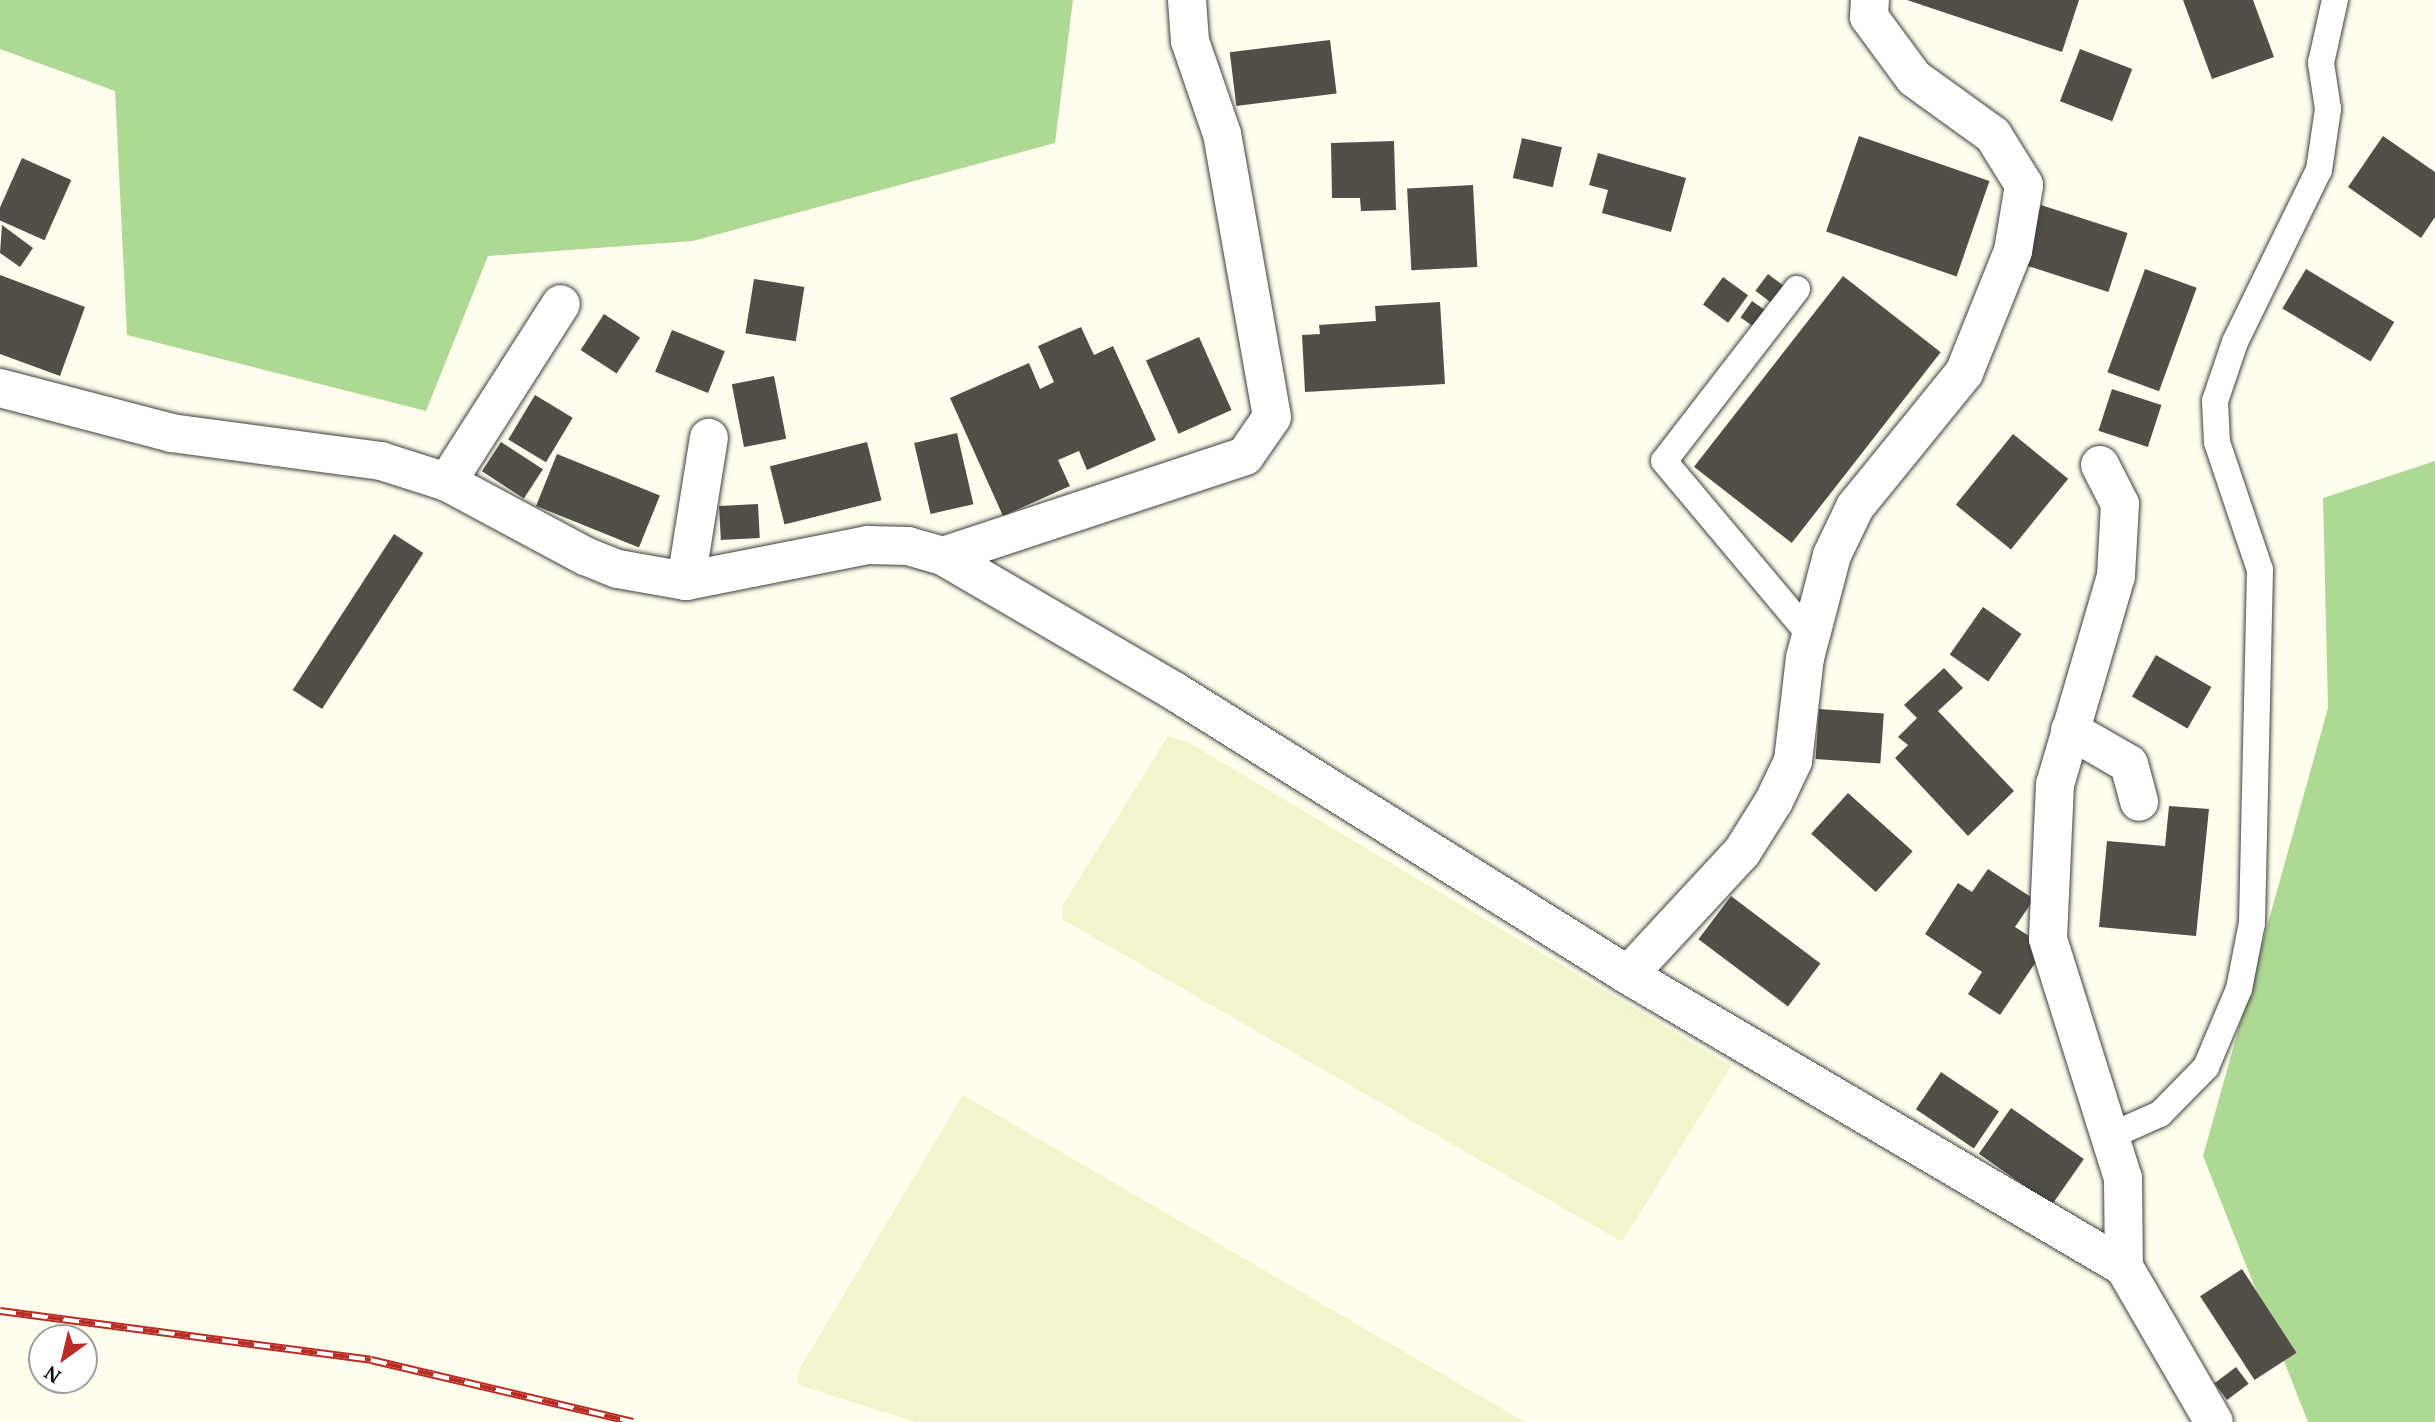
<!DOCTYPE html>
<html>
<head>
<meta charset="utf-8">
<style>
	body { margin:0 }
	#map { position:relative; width:2435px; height:1422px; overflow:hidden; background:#fffdeb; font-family:"PT Serif",serif }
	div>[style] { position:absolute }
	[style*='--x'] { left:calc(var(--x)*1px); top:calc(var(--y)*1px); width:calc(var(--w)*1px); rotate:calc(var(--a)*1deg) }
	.farmland>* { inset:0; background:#f3f4cc }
	.forest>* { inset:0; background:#add995 }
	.building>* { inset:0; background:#544e48; transform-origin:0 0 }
	.roads { filter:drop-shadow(0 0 2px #3f3f3f) drop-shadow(0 0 2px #3f3f3f) }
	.lane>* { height:26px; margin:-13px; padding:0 13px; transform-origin:13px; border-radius:13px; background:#fff }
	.street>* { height:38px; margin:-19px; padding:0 19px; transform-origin:19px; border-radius:19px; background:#fff }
	.rail>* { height:8px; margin-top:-4px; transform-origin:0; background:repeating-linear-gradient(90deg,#fff 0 16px,#ba2d26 0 32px); box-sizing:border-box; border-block:2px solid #ba2d26 }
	span { translate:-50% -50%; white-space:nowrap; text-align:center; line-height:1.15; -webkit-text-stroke:7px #fff; paint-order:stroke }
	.north { position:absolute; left:28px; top:1324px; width:70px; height:70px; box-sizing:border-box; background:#fff; border:2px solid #9e9e9e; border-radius:50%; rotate:214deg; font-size:19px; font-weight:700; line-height:28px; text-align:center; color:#0c0c0c }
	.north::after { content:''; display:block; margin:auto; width:24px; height:32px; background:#ba2d26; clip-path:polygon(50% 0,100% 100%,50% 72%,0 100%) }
</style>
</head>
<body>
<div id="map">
	<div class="farmland">
		<i style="clip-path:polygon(1168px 736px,1188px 742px,1731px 1066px,1622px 1242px,1062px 919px,1063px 905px)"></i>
		<i style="clip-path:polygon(963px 1095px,1525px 1422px,915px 1422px,802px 1386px,797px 1383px,800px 1368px)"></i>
	</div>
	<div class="forest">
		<i style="clip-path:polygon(0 0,1073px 0,1055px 143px,693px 241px,488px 256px,426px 411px,127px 335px,115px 91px,0 49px)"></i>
		<i style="clip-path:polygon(2435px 461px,2435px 1422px,2308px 1422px,2203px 1156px,2328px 708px,2323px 498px)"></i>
	</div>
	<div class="building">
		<i style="clip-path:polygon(1907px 0,2079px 0,2062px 52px)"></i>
		<i style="clip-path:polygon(2183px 0,2253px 0,2274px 57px,2212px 79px)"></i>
		<i style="left:1330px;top:40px;width:54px;height:101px;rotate:83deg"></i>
		<i style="left:2080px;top:49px;width:56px;height:56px;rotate:21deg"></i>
		<i style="left:1859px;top:136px;width:138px;height:101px;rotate:19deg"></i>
		<i style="clip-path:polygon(2383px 136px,2435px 172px,2435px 217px,2421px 238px,2348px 187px)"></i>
		<i style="left:1522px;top:138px;width:41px;height:41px;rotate:13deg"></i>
		<i style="clip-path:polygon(1394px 141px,1396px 210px,1361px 211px,1360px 198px,1332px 198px,1331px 143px)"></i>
		<i style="clip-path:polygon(1598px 153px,1686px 178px,1671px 232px,1602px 213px,1608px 190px,1589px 185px)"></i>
		<i style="left:22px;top:158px;width:54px;height:66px;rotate:24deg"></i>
		<i style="left:1473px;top:185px;width:82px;height:66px;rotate:87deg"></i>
		<i style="left:2041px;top:205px;width:91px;height:62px;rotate:18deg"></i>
		<i style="clip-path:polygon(2px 225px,33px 248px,20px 267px,0 253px)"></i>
		<i style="left:2145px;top:269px;width:55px;height:110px;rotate:20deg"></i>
		<i style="left:2306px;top:269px;width:103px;height:46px;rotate:31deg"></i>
		<i style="left:1768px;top:274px;width:26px;height:21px;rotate:37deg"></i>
		<i style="clip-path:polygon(0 275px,85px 307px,60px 376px,0 354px)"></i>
		<i style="left:1843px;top:276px;width:124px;height:242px;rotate:38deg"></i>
		<i style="left:1723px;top:277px;width:31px;height:34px;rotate:36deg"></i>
		<i style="left:754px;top:279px;width:51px;height:55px;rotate:9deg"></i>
		<i style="left:1752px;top:301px;width:21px;height:20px;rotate:35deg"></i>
		<i style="clip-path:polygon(1440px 302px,1445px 384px,1305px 392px,1302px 335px,1320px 334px,1319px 325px,1376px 321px,1375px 306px)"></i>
		<i style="left:604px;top:314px;width:43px;height:43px;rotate:33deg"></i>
		<i style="clip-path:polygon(1081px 327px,1094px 355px,1113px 346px,1156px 440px,1087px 470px,1079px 451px,1058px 460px,1070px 486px,1003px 516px,950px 398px,1029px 363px,1040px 389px,1054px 382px,1038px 346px)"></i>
		<i style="left:672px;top:330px;width:57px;height:45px;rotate:22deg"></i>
		<i style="left:1199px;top:337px;width:80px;height:58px;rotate:66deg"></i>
		<i style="left:774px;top:376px;width:64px;height:43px;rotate:79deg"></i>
		<i style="left:2112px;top:389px;width:52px;height:44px;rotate:18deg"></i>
		<i style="left:535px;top:395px;width:44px;height:52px;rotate:31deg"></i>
		<i style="left:957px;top:433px;width:73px;height:44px;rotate:77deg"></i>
		<i style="left:2013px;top:434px;width:71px;height:91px;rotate:39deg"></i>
		<i style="left:501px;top:442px;width:50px;height:35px;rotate:33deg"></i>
		<i style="left:867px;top:442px;width:60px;height:100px;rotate:76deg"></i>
		<i style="left:557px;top:454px;width:111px;height:56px;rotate:22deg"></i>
		<i style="left:758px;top:504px;width:34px;height:39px;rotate:87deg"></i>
		<i style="left:394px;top:534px;width:35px;height:186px;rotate:33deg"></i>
		<i style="left:1983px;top:607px;width:47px;height:58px;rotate:35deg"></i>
		<i style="left:2156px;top:655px;width:64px;height:48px;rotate:30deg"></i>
		<i style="clip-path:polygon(1944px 668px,1963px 688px,1938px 711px,2014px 791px,1968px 836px,1895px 758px,1908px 745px,1898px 737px,1917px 718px,1904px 705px)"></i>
		<i style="left:1819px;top:709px;width:65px;height:50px;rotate:4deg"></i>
		<i style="left:1848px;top:793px;width:87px;height:55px;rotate:42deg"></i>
		<i style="clip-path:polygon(2169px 806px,2209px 809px,2196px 936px,2099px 927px,2107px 841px,2165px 846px)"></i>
		<i style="clip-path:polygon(1988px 869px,2034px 899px,2015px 927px,2046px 947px,2000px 1015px,1968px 994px,1982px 972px,1925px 934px,1958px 883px,1972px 892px)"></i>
		<i style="left:1731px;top:896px;width:112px;height:54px;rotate:37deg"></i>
		<i style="left:1941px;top:1072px;width:70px;height:45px;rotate:34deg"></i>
		<i style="left:2011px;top:1108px;width:89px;height:56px;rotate:35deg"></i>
		<i style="left:2242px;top:1269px;width:100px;height:50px;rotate:57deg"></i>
		<i style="left:2236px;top:1367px;width:21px;height:27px;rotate:53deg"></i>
	</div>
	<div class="roads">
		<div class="lane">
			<i style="--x:1797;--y:289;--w:217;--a:127.7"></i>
			<i style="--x:1664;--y:461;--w:227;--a:50"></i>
			<i style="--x:2108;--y:1137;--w:57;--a:-23.9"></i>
			<i style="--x:2160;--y:1114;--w:66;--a:-45.6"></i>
			<i style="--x:2206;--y:1067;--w:85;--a:-67.1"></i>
			<i style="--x:2239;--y:989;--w:67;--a:-78.9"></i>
			<i style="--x:2252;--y:923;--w:353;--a:-88.7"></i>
			<i style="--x:2260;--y:570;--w:135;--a:-108.6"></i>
			<i style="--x:2217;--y:442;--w:41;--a:-92.8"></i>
			<i style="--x:2215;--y:401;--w:62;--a:-71.3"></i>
			<i style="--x:2235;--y:342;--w:191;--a:-64"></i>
			<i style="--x:2319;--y:170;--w:62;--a:-81.6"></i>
			<i style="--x:2328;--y:109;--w:47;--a:-98.7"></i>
			<i style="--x:2321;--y:63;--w:65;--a:-77.5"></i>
		</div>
		<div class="street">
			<i style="--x:0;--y:388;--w:177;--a:14.7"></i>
			<i style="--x:171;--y:433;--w:212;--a:7.6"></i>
			<i style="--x:381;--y:461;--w:69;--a:17.7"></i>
			<i style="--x:447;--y:482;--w:157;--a:28.2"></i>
			<i style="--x:585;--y:556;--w:35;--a:22"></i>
			<i style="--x:618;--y:569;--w:69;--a:10"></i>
			<i style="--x:686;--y:581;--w:186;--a:-11.2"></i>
			<i style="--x:868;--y:545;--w:40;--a:1.4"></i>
			<i style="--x:908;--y:546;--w:36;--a:16"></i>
			<i style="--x:943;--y:556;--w:268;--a:30.3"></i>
			<i style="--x:1174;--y:691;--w:536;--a:32.03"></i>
			<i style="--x:1628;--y:975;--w:576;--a:30.49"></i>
			<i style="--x:2124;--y:1267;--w:179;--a:59.9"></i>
			<i style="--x:2100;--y:465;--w:44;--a:62.9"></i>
			<i style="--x:2120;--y:504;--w:72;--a:93.2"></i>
			<i style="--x:2116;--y:576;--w:217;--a:106.3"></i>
			<i style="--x:2055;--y:784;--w:155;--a:92.6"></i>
			<i style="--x:2048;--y:939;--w:250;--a:72.6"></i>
			<i style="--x:2123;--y:1178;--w:89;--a:89.4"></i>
			<i style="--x:447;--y:482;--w:211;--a:-57.4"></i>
			<i style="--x:943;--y:556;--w:318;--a:-18.3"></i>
			<i style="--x:1245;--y:456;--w:47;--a:-55.3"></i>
			<i style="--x:1272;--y:417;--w:287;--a:-100"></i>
			<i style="--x:1222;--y:134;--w:98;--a:-109"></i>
			<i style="--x:1190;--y:41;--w:41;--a:-94.2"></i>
			<i style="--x:686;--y:581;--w:145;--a:-80.9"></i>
			<i style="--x:2070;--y:730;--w:68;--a:30"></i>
			<i style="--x:2129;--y:764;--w:39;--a:75"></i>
			<i style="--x:1628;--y:975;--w:168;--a:-47.2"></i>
			<i style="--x:1742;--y:852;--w:60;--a:-57.9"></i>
			<i style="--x:1774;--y:801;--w:44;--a:-64.6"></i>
			<i style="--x:1793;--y:761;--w:104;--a:-83.4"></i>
			<i style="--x:1805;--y:658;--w:106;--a:-75.3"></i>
			<i style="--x:1832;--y:555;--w:53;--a:-64.4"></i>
			<i style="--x:1855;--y:507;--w:173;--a:-50.9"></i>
			<i style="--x:1964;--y:373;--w:131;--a:-68.1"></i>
			<i style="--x:2013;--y:251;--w:67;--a:-80.5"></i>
			<i style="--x:2024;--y:185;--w:59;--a:-121.8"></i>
			<i style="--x:1993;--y:135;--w:97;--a:-144.2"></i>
			<i style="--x:1914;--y:78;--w:76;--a:-126.4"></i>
			<i style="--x:1869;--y:17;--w:17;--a:-87"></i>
		</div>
	</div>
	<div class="rail">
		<i style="--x:0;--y:1311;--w:374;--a:7.5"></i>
		<i style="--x:371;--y:1360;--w:269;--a:13.3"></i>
	</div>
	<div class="north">N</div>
</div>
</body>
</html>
